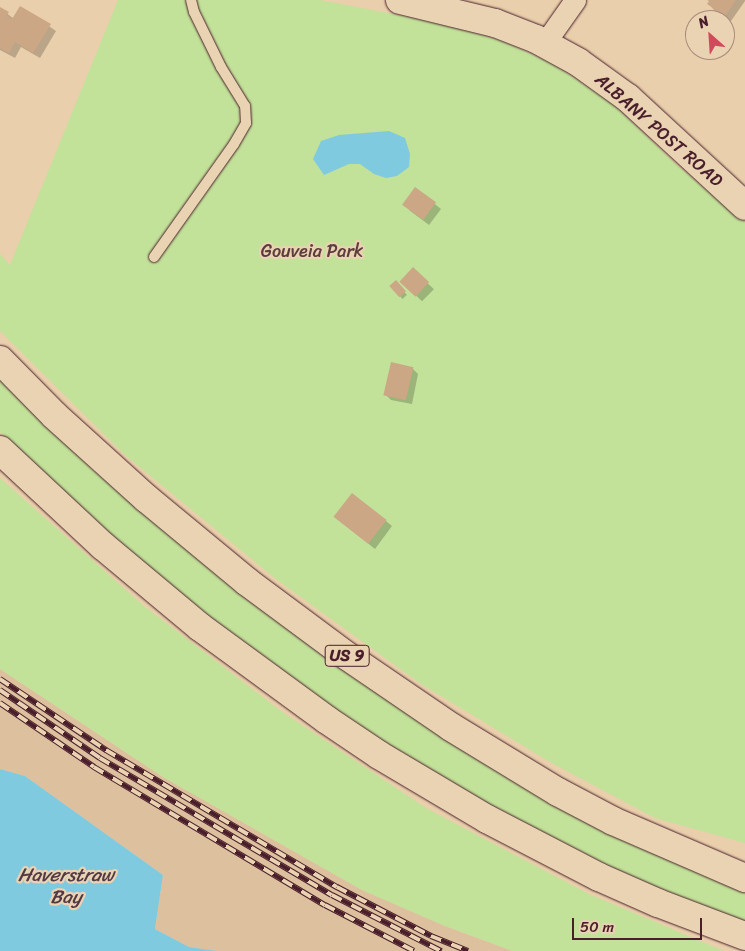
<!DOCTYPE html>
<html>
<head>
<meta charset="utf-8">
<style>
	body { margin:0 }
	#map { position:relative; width:745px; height:951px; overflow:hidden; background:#e9cfab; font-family:Sriracha,sans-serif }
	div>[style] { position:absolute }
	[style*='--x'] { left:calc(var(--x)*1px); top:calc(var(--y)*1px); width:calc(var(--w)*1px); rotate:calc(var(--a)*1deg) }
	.built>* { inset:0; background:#ddc09e }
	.green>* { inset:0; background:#c2e199 }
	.water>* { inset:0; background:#80cae0 }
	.shadow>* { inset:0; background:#0003; transform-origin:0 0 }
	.building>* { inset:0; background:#cca786; transform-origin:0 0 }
	.roads { filter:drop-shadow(0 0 1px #4a1f2b) drop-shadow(0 0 1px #4a1f2b) }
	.lane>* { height:10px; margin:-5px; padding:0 5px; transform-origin:5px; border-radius:5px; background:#e9d3b2 }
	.street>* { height:21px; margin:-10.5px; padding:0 10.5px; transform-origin:10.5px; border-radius:10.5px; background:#e9d3b2 }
	.secondary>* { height:28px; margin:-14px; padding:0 14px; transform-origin:14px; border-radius:14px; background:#e9d3b2 }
	.highway>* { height:28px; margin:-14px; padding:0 14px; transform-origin:14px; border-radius:14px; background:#e9d3b2 }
	.rail>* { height:5.5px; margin-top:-2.75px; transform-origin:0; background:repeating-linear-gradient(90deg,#e9d3b2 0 11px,#4a1f2b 0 22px); box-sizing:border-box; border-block:1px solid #4a1f2b }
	span { translate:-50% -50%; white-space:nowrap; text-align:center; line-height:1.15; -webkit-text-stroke:4.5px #e9d3b2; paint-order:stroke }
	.shield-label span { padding:1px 4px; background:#e9d3b2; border:1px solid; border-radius:4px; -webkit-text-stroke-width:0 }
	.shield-label { font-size:16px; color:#4a1f2b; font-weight:700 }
	.street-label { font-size:18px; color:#4a1f2b }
	.park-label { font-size:18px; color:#5c3c3c }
	.water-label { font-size:19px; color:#523946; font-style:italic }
	.north { position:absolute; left:685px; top:10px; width:50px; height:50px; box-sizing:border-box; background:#e9d3b2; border:1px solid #a98b7c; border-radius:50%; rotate:334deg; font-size:14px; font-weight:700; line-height:20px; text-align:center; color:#4a1f2b }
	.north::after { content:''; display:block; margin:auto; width:18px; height:22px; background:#d1495b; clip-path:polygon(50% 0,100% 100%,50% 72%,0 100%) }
	.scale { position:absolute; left:572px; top:918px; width:130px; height:22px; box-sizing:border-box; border:2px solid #4a1f2b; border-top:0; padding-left:6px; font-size:15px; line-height:18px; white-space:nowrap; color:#4a1f2b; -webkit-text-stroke:4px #e9d3b2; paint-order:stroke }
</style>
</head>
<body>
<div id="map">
	<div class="built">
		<i style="clip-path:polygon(0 669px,163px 777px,362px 890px,445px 926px,513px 951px,217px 951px,189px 947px,155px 929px,163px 875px,25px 776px,0 769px)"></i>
	</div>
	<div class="green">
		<i style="clip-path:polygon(118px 0,320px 0,440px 23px,503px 41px,555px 65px,612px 103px,678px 166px,745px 222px,745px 843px,655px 818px,550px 762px,421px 684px,276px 579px,125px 455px,0 331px,0 254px,10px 265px)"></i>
		<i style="clip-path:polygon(0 376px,257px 604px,745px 889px,745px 921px,703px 907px,603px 865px,441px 780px,316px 699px,228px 635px,122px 547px,15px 448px,0 432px)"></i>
		<i style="clip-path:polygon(0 478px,144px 606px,281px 711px,426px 808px,589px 894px,724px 951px,513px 951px,445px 926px,362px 890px,163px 777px,0 669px)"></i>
	</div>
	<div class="water">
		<i style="clip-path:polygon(389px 131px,405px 138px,410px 154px,409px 167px,397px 176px,386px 178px,374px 174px,360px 164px,349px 164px,324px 175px,313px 159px,321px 141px,339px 135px)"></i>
		<i style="clip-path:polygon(0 769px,25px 776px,163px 875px,155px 929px,189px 947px,217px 951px,0 951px)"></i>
	</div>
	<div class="shadow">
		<i style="clip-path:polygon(709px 0,745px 0,745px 1px,731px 21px,714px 10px,709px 4px,711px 2px)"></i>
		<i style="clip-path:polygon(21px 7px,56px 31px,40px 58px,21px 47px,15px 58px,0 50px,0 8px,14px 19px)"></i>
		<i style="clip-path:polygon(415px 188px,441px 209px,429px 225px,409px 210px)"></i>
		<i style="left:413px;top:269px;width:29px;height:17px;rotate:44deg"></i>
		<i style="left:396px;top:282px;width:17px;height:6px;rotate:50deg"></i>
		<i style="clip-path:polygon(412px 368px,418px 374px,412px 404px,391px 400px,385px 394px)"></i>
		<i style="clip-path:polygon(335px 517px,386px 521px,392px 526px,375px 549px)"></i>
	</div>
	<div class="building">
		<i style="clip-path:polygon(707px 0,736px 0,725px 16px,707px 4px,709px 1px)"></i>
		<i style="clip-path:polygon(20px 6px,51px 24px,33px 53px,15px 42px,9px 53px,0 48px,0 7px,9px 12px,6px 16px,12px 19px)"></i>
		<i style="left:415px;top:187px;width:26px;height:22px;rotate:36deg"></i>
		<i style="left:413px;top:267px;width:22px;height:20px;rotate:43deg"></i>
		<i style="left:396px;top:280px;width:15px;height:9px;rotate:48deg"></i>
		<i style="left:391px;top:362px;width:23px;height:34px;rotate:13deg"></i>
		<i style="left:352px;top:493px;width:44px;height:30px;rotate:38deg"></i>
	</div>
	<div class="roads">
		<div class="lane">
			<i style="--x:154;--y:257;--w:138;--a:-54.7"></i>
			<i style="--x:234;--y:144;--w:24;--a:-60"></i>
			<i style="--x:246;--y:123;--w:17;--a:-93"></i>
			<i style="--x:245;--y:106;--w:46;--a:-121.6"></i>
			<i style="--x:221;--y:67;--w:61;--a:-116.1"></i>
			<i style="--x:194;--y:12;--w:12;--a:-104"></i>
		</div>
		<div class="street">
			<i style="--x:544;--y:44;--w:54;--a:-54.8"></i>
		</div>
		<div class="secondary">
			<i style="--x:400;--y:0;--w:98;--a:13.6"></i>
			<i style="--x:495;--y:23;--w:44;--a:21.3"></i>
			<i style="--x:536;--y:39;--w:48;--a:28.7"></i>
			<i style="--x:578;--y:62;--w:62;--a:35.8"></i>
			<i style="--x:628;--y:98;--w:159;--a:42.7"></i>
		</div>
		<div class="highway">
			<i style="--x:0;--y:360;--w:77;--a:45.5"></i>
			<i style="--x:54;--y:415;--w:125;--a:42.1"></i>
			<i style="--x:147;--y:499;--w:129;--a:39.6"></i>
			<i style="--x:246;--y:581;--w:126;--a:36.6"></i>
			<i style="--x:347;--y:656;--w:126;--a:34.3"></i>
			<i style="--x:451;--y:727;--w:125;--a:31.3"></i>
			<i style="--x:558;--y:792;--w:62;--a:27.8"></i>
			<i style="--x:613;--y:821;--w:144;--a:23.4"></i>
			<i style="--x:0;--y:450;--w:141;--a:43"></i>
			<i style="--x:103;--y:546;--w:126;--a:39.9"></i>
			<i style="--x:200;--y:627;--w:157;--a:36.2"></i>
			<i style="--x:327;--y:720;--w:63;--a:33.9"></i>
			<i style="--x:379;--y:755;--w:126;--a:30.7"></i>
			<i style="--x:487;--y:819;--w:126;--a:27.4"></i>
			<i style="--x:599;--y:877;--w:64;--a:23.8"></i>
			<i style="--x:658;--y:903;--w:93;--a:20.8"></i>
		</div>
	</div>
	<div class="rail">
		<i style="--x:0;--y:679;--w:128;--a:33.8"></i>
		<i style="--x:106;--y:750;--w:269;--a:30.7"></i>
		<i style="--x:337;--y:887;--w:106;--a:27.5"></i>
		<i style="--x:431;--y:936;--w:40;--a:22"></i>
		<i style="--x:0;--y:690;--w:121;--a:34.2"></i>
		<i style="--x:100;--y:758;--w:269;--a:30.6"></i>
		<i style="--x:332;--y:895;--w:123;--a:27.2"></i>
		<i style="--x:0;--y:703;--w:114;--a:34.2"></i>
		<i style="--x:94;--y:767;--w:269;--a:30.9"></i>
		<i style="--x:325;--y:905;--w:100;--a:27.3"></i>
	</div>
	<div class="shield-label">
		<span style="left:347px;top:656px">US 9</span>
	</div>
	<div class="street-label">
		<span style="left:659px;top:130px;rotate:41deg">ALBANY POST ROAD</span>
	</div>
	<div class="park-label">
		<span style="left:312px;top:251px">Gouveia Park</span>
	</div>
	<div class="water-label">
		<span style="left:66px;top:886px">Haverstraw<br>Bay</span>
	</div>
	<div class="north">N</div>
	<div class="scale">50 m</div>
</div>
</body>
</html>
